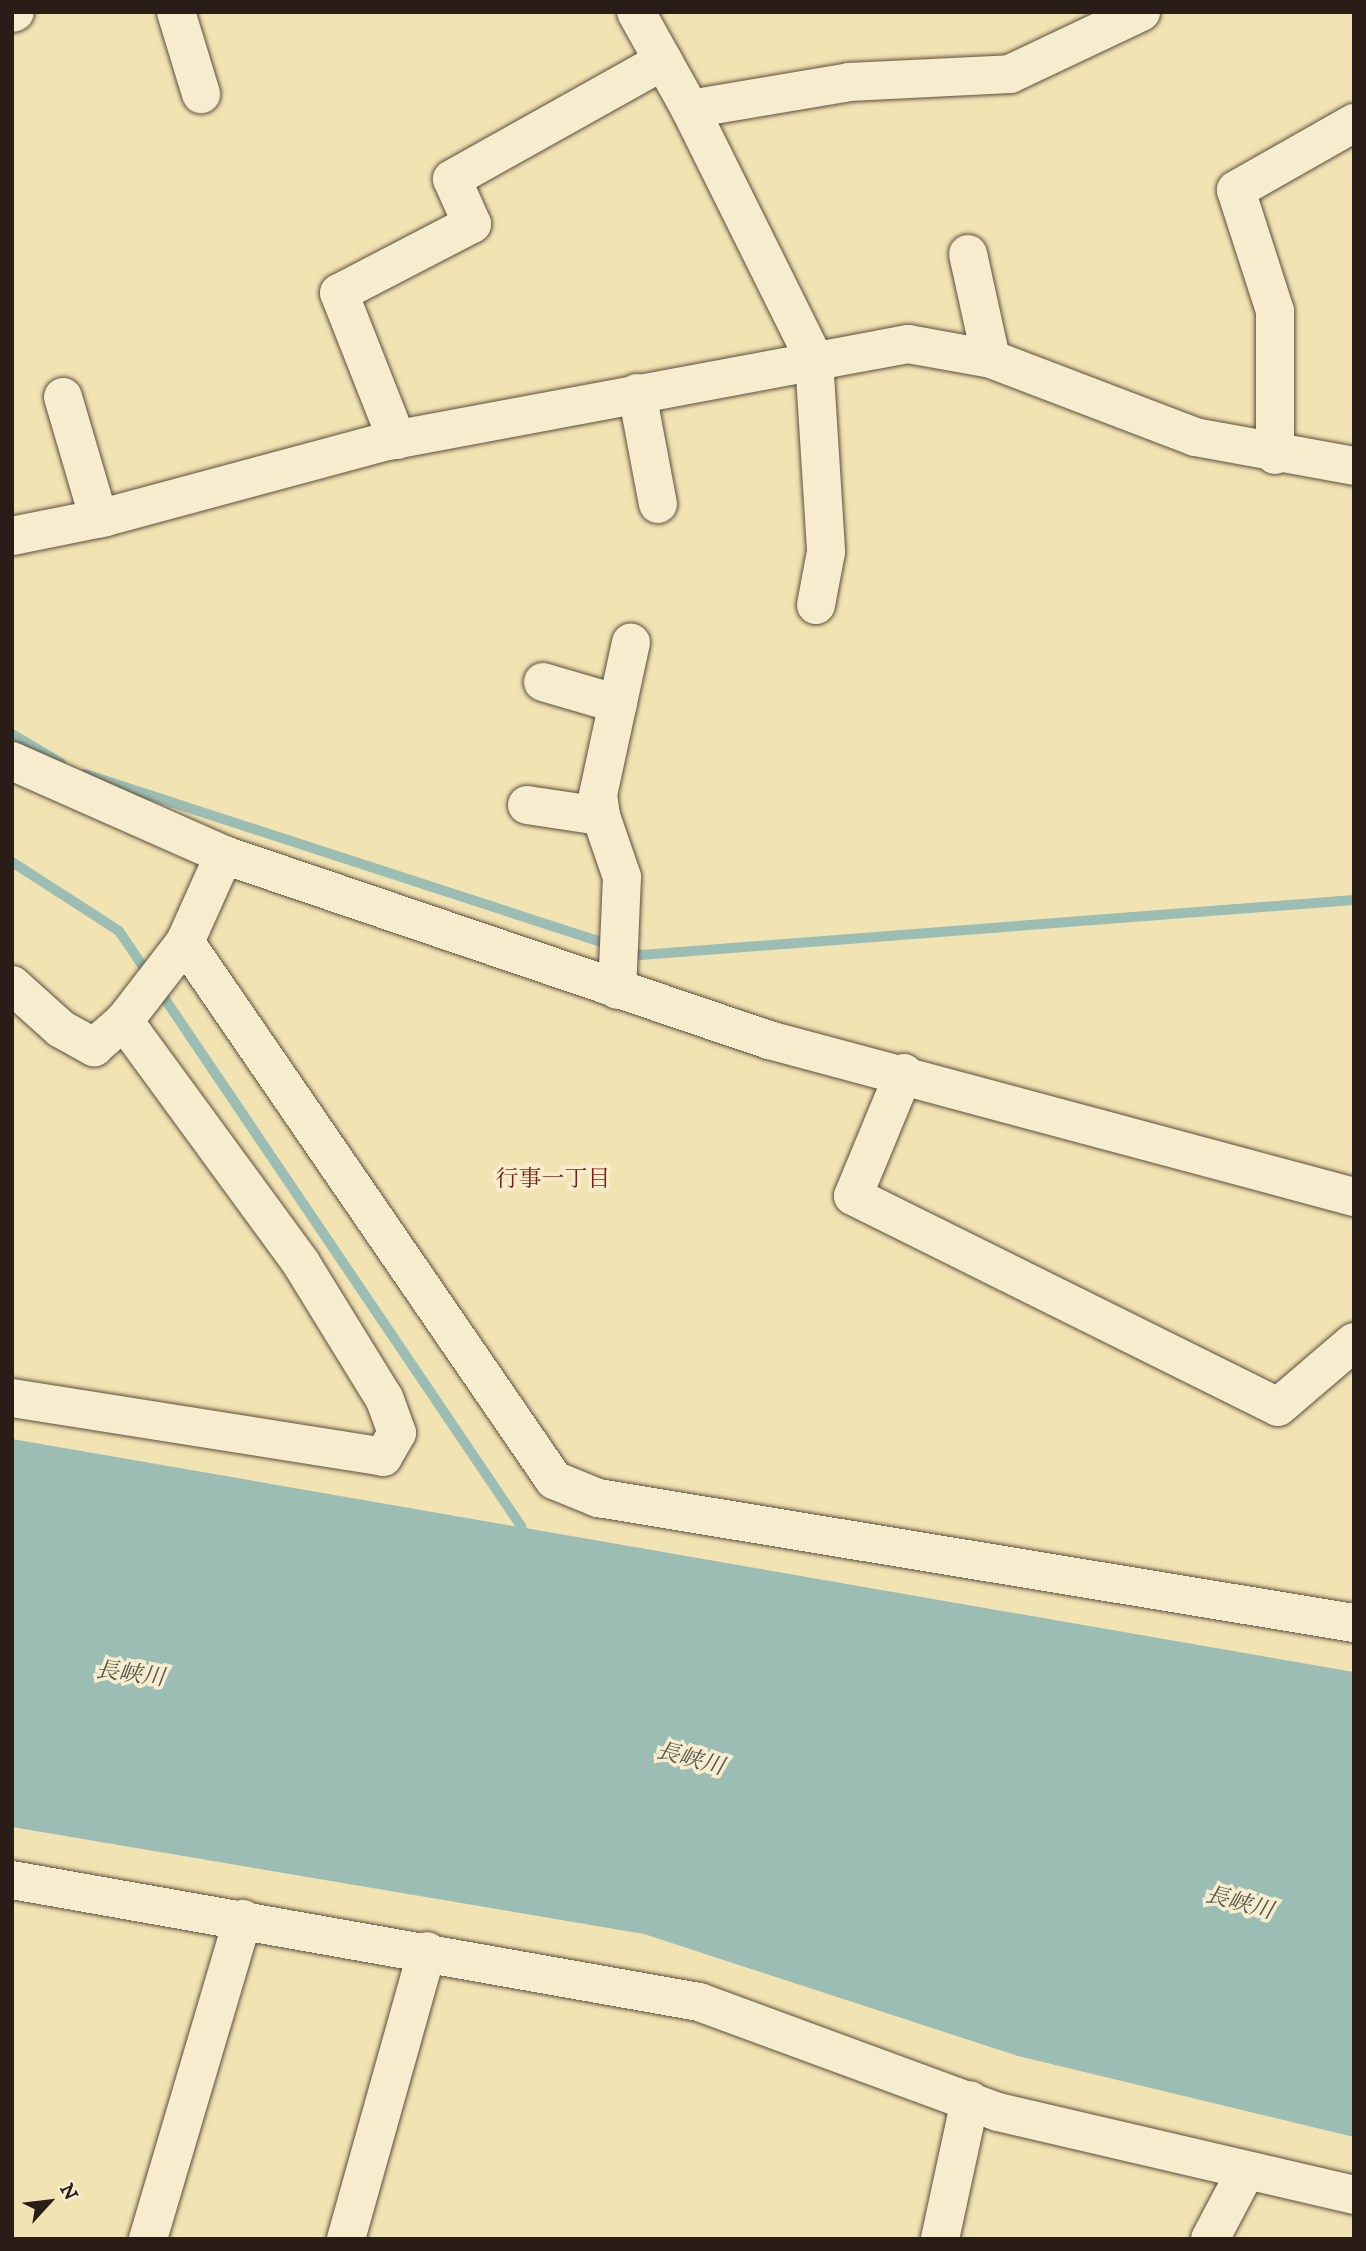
<!DOCTYPE html>
<html>
<head>
<meta charset="utf-8">
<style>
	body { margin:0 }
	#map { position:relative; width:1366px; height:2251px; overflow:hidden; background:#f2e3b3; font-family:"IM FELL DW Pica","Noto Serif JP",serif }
	div>[style] { position:absolute }
	[style*='--x'] { left:calc(var(--x)*1px); top:calc(var(--y)*1px); width:calc(var(--w)*1px); rotate:calc(var(--a)*1deg) }
	.water>* { inset:0; background:#9cbdb3 }
	.stream>* { height:10px; margin:-5px; padding:0 5px; transform-origin:5px; border-radius:5px; background:#9cbdb3 }
	.roads { filter:drop-shadow(0 0 2px #5c4e3d) drop-shadow(0 0 2px #5c4e3d) }
	.minor>* { height:38px; margin:-19px; padding:0 19px; transform-origin:19px; border-radius:19px; background:#f7edce }
	span { translate:-50% -50%; white-space:nowrap; text-align:center; line-height:1.15; -webkit-text-stroke:7px #f7edce; paint-order:stroke }
	.neighbourhood-label { font-size:23px; color:#7a1f14 }
	.water-label { font-size:23px; color:#52544d; font-style:italic }
	.frame { position:absolute; inset:0; border:14px solid #2a1c16; pointer-events:none }
	.north { position:absolute; left:14px; top:2167px; width:70px; height:70px; -webkit-text-stroke:5px #f7edce; paint-order:stroke; rotate:63deg; font-size:19px; font-weight:700; line-height:28px; text-align:center; color:#2a1c16 }
	.north::after { content:''; display:block; margin:auto; width:24px; height:32px; background:#2a1c16; clip-path:polygon(50% 0,100% 100%,50% 72%,0 100%) }
</style>
</head>
<body>
<div id="map">
	<div class="water">
		<i style="clip-path:polygon(12px 1439px,1354px 1672px,1354px 2137px,1018px 2056px,644px 1934px,12px 1827px)"></i>
	</div>
	<div class="stream">
		<i style="--x:12;--y:734;--w:57;--a:30.6"></i>
		<i style="--x:85;--y:774;--w:585;--a:18.03"></i>
		<i style="--x:641;--y:955;--w:715;--a:-4.41"></i>
		<i style="--x:12;--y:862;--w:127;--a:32.8"></i>
		<i style="--x:119;--y:931;--w:718;--a:55.96"></i>
		<i style="--x:521;--y:1526;--w:16;--a:76"></i>
	</div>
	<div class="roads">
		<div class="minor">
			<i style="--x:176;--y:12;--w:86;--a:73"></i>
			<i style="--x:636;--y:12;--w:111;--a:60.9"></i>
			<i style="--x:690;--y:109;--w:279;--a:63.6"></i>
			<i style="--x:814;--y:359;--w:193;--a:86.4"></i>
			<i style="--x:826;--y:552;--w:54;--a:100.7"></i>
			<i style="--x:12;--y:13;--w:3;--a:-18"></i>
			<i style="--x:690;--y:109;--w:161;--a:-9.6"></i>
			<i style="--x:849;--y:82;--w:161;--a:-2.8"></i>
			<i style="--x:1010;--y:74;--w:145;--a:-25.3"></i>
			<i style="--x:968;--y:254;--w:107;--a:77.6"></i>
			<i style="--x:637;--y:393;--w:113;--a:79.3"></i>
			<i style="--x:63;--y:397;--w:127;--a:73.6"></i>
			<i style="--x:397;--y:440;--w:158;--a:-111.5"></i>
			<i style="--x:339;--y:293;--w:150;--a:-27.4"></i>
			<i style="--x:472;--y:224;--w:49;--a:-114"></i>
			<i style="--x:452;--y:179;--w:242;--a:-29.2"></i>
			<i style="--x:1275;--y:455;--w:144;--a:-90"></i>
			<i style="--x:1275;--y:311;--w:127;--a:-107.9"></i>
			<i style="--x:1236;--y:190;--w:136;--a:-29.6"></i>
			<i style="--x:12;--y:536;--w:96;--a:-11.4"></i>
			<i style="--x:106;--y:517;--w:292;--a:-15.1"></i>
			<i style="--x:388;--y:441;--w:529;--a:-10.57"></i>
			<i style="--x:908;--y:344;--w:84;--a:10.2"></i>
			<i style="--x:991;--y:359;--w:218;--a:20.9"></i>
			<i style="--x:1195;--y:437;--w:162;--a:10.3"></i>
			<i style="--x:543;--y:682;--w:78;--a:16.3"></i>
			<i style="--x:12;--y:761;--w:232;--a:23.9"></i>
			<i style="--x:224;--y:855;--w:576;--a:18.75"></i>
			<i style="--x:769;--y:1040;--w:606;--a:15.02"></i>
			<i style="--x:527;--y:805;--w:75;--a:8.5"></i>
			<i style="--x:601;--y:816;--w:65;--a:71"></i>
			<i style="--x:622;--y:877;--w:113;--a:92.5"></i>
			<i style="--x:601;--y:816;--w:21;--a:-98"></i>
			<i style="--x:598;--y:795;--w:156;--a:-77.8"></i>
			<i style="--x:185;--y:942;--w:652;--a:55.55"></i>
			<i style="--x:554;--y:1480;--w:48;--a:22.2"></i>
			<i style="--x:598;--y:1498;--w:766;--a:9.39"></i>
			<i style="--x:12;--y:985;--w:66;--a:41.9"></i>
			<i style="--x:61;--y:1029;--w:38;--a:29"></i>
			<i style="--x:94;--y:1047;--w:40;--a:-41"></i>
			<i style="--x:124;--y:1021;--w:100;--a:-52.3"></i>
			<i style="--x:185;--y:942;--w:95;--a:-65.9"></i>
			<i style="--x:904;--y:1073;--w:133;--a:112.5"></i>
			<i style="--x:853;--y:1196;--w:474;--a:26.4"></i>
			<i style="--x:1278;--y:1407;--w:100;--a:-40.5"></i>
			<i style="--x:12;--y:1398;--w:376;--a:9"></i>
			<i style="--x:383;--y:1457;--w:28;--a:-60"></i>
			<i style="--x:397;--y:1433;--w:37;--a:-110"></i>
			<i style="--x:384;--y:1398;--w:158;--a:-121.6"></i>
			<i style="--x:301;--y:1263;--w:300;--a:-126.2"></i>
			<i style="--x:12;--y:1880;--w:698;--a:10.07"></i>
			<i style="--x:699;--y:2002;--w:319;--a:20.2"></i>
			<i style="--x:998;--y:2112;--w:366;--a:13.1"></i>
			<i style="--x:148;--y:2239;--w:334;--a:-73.5"></i>
			<i style="--x:346;--y:2239;--w:299;--a:-74.3"></i>
			<i style="--x:940;--y:2239;--w:142;--a:-77.8"></i>
			<i style="--x:1210;--y:2239;--w:77;--a:-62.1"></i>
		</div>
	</div>
	<div class="neighbourhood-label">
		<span style="left:553px;top:1180px">行事一丁目</span>
	</div>
	<div class="water-label">
		<span style="left:130px;top:1675px;rotate:7deg">長峡川</span>
		<span style="left:690px;top:1760px;rotate:15deg">長峡川</span>
		<span style="left:1239px;top:1904px;rotate:15deg">長峡川</span>
	</div>
	<div class="frame"></div>
	<div class="north">N</div>
</div>
</body>
</html>
